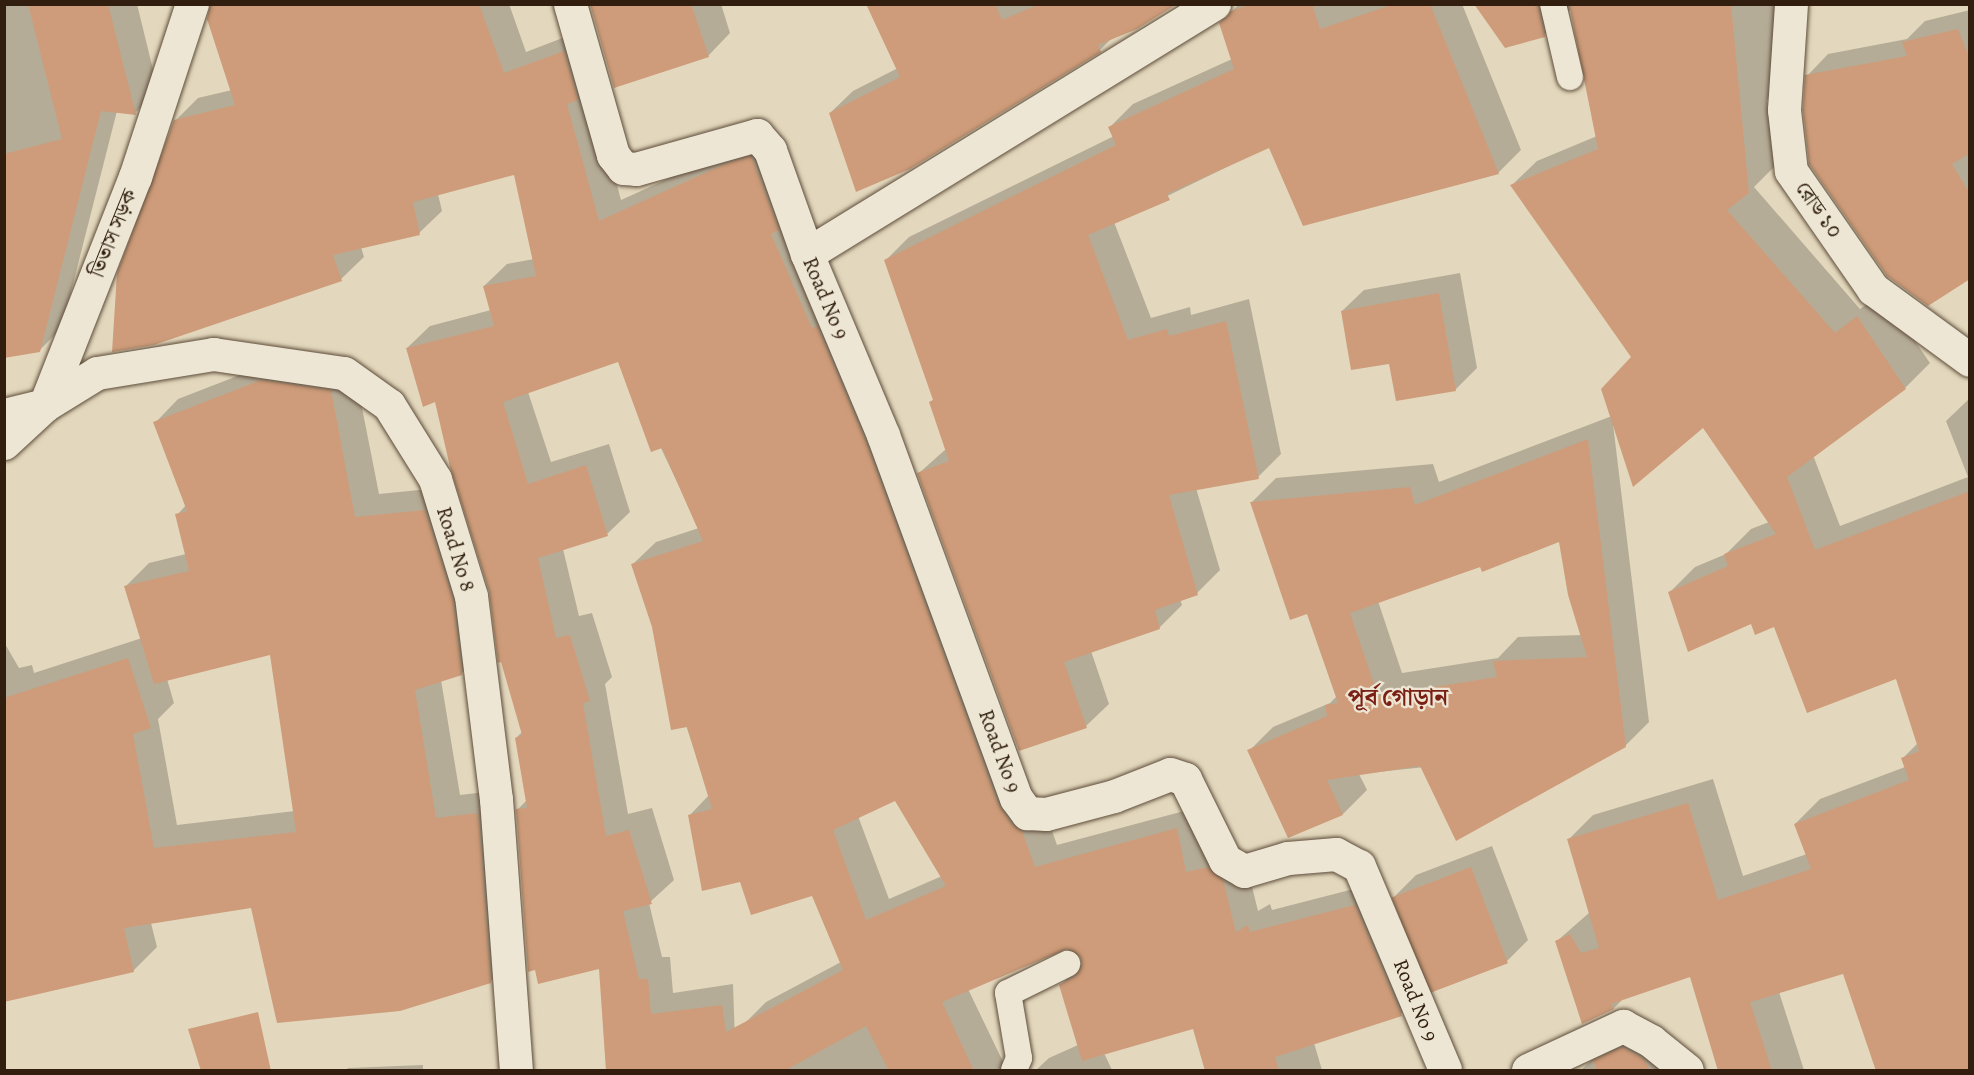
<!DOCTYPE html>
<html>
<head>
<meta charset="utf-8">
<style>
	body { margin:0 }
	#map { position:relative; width:1974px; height:1075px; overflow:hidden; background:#e3d8bd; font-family:Alegreya,"Noto Serif Bengali",serif }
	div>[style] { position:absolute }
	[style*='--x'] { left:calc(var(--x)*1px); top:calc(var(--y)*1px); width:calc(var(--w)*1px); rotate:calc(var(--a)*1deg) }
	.shadow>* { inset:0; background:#0003 }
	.building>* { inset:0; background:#ce9c7a; transform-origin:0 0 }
	.roads { filter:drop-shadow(0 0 2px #5e4c3a) drop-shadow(0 0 2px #5e4c3a) }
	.lane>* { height:26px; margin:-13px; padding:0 13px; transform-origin:13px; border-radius:13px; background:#ede6d4 }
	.street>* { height:33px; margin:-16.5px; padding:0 16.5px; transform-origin:16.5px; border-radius:16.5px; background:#ede6d4 }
	.secondary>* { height:33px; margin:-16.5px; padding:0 16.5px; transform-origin:16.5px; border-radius:16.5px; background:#ede6d4 }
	span { translate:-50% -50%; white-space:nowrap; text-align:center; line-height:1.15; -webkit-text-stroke:4.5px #ede6d4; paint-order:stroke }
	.street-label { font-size:21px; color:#311e0e }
	.quarter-label { font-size:24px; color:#7a1f14; font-weight:700 }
	.frame { position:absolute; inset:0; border:6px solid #311e0e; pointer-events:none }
</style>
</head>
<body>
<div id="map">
	<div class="shadow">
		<i style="clip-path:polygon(4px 4px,137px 4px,158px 90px,135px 113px,117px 111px,62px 327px,39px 351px,4px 357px)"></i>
		<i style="clip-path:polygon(evenodd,211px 4px,509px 4px,526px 52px,586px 29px,590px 86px,621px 200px,751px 141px,1020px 782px,1044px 808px,1057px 845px,1199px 807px,1245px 858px,1258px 911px,1270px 904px,1272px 910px,1377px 883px,1423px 992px,1401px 1014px,1314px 1043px,1322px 1070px,1207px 1070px,1194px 1027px,1104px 1053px,1112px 1070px,1036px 1070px,1049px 1058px,1078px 1045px,1061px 985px,1083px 963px,1076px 950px,1061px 949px,968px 989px,1007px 1070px,758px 1070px,743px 1025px,766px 1002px,841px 962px,812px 894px,741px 880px,689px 816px,709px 795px,633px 564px,656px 542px,699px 528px,619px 360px,528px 392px,551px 462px,609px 444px,630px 512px,607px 534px,563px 549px,579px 616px,592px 613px,612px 677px,605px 684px,628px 814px,652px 808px,674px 880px,649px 903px,662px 957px,670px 957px,673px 993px,733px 984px,736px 1070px,607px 1070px,600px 967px,517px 810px,527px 800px,516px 738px,523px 731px,490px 590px,436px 399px,407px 348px,430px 326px,491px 310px,484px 286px,507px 264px,534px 259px,515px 173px,438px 194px,442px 211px,419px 233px,361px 247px,364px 257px,341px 279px,154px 343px,175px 121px,198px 98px,232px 90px,211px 4px,895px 799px,942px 876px,889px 899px,858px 816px,895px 799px)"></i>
		<i style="clip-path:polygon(591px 4px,721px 4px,730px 33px,708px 56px)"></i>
		<i style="clip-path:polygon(867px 4px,1175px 4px,1113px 37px,1100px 50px,830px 113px,853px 91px,898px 68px)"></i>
		<i style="clip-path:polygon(1239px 4px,1462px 4px,1521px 150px,1498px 173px,1270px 146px,1114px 222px,1151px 318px,1190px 307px,1191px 315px,1249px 299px,1281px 454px,1258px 477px,1196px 488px,1220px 570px,1197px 593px,1180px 599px,1182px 605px,1159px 628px,1091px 651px,1109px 704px,1086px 726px,919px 473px,946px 449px,930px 403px,934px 399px,886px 260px,909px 237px,1114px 136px,1110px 127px,1133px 104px,1232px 59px,1220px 24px)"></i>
		<i style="clip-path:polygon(evenodd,1476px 4px,1781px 4px,1790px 77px,1767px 100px,1774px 167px,1754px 187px,1860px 309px,1882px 293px,1930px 363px,1905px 388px,1813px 455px,1840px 526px,1968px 477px,1946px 421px,1970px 398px,1970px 1070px,1844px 972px,1779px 992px,1804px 1070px,1720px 1070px,1691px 975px,1624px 998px,1614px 1008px,1583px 1022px,1557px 941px,1590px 912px,1568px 840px,1593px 815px,1713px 779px,1743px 876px,1807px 854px,1795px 824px,1820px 799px,1905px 767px,1902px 759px,1918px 743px,1897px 677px,1775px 625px,1752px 622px,1670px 592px,1695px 567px,1726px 554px,1751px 529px,1769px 522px,1703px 425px,1613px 424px,1649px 722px,1625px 746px,1359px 774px,1367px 790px,1343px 814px,1289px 836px,1249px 751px,1273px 727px,1330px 703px,1337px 696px,1308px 612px,1252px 502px,1276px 478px,1433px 464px,1439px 482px,1612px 416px,1633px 357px,1512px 185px,1537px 161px,1597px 136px,1571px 9px,1544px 35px,1476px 4px,1560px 540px,1582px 635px,1518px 637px,1498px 658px,1402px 673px,1378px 601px,1560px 540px)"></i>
		<i style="clip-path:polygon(1970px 10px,1970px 277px,1807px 76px,1828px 54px,1907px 39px,1925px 21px)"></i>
		<i style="clip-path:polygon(1460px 273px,1477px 368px,1455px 390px,1390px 362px,1342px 311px,1364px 290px)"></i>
		<i style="clip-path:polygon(evenodd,286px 357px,354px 367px,379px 494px,449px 487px,485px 650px,461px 674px,441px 680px,460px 795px,502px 790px,514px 958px,490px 982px,253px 907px,151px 923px,157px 947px,133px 971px,4px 1001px,4px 642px,19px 668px,32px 665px,34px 673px,142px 638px,125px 587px,149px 563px,186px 554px,177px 515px,186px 505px,155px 423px,178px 399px,286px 357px,271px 653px,295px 811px,177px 825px,158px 719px,174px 703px,167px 679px,271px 653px)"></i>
		<i style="clip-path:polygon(1492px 846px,1528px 940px,1506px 962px,1394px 897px,1416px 875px)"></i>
		<i style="clip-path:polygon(1645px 1026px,1684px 1070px,1581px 1070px,1597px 1055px)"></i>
		<i style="clip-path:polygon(423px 1065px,423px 1070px,346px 1070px,348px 1068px)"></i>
	</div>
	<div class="building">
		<i style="clip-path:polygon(28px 4px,108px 4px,136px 115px,101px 111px,40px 352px,4px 358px,4px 154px,62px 139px)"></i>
		<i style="clip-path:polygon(evenodd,210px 4px,479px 4px,504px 73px,564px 51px,578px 100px,567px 104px,599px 221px,727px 163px,751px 156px,779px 230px,771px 234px,812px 328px,817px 326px,866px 442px,998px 804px,1012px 824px,1022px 831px,1035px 867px,1177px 828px,1186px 872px,1208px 867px,1223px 880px,1236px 932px,1248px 925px,1250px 932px,1355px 905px,1402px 1016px,1275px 1057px,1279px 1071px,1205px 1071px,1193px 1029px,1082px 1061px,1059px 985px,1074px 977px,1082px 966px,1080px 957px,1067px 949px,942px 1002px,974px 1071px,889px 1071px,866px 1026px,784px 1071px,606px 1071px,599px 969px,538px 984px,535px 970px,528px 972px,516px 809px,527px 808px,515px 738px,522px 735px,501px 662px,498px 663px,489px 591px,450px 467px,435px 402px,423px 407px,406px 348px,494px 326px,483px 286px,536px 276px,514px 175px,413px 202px,420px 235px,333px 255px,342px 281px,154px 345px,112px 352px,117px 273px,174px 120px,235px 105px,207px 19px,210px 4px,618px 362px,651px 452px,662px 448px,703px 541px,631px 564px,652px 627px,671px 730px,687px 727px,712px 809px,688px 815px,702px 891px,740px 882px,751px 915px,812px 896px,843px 970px,726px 1032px,722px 1005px,651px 1014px,648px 979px,639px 979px,623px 911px,652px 904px,629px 830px,606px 836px,583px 703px,590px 701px,570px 635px,556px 638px,538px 558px,608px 536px,586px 465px,528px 484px,503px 402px,618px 362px,210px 4px,895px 801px,946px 886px,866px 920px,833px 830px,895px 801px)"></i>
		<i style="clip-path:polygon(590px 4px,691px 4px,709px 57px,614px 88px)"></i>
		<i style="clip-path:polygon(866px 4px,995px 4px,1002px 20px,1040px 4px,1177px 4px,1137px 29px,1098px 45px,1101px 52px,910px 169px,856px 192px,829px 113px,900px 77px)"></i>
		<i style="clip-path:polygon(1252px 4px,1312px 4px,1320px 29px,1394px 4px,1430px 4px,1499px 174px,1303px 226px,1269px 148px,1167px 194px,1170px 200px,1088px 235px,1128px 340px,1167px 329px,1169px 336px,1226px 321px,1259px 479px,1169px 495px,1198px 595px,1155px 610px,1160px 629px,1064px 662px,1087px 728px,1019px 751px,917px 473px,949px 461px,929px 402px,933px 400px,884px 260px,1116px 145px,1108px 127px,1234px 69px,1219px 23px,1231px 11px)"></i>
		<i style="clip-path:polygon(1474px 4px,1538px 4px,1545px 37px,1505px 48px)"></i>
		<i style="clip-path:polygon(1569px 4px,1731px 4px,1749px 193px,1727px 210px,1835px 333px,1857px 316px,1906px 389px,1787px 477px,1815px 550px,1970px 491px,1970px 1071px,1876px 1071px,1843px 974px,1750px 1002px,1772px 1071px,1718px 1071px,1690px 977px,1611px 1004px,1614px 1009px,1582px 1024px,1555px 941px,1570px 934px,1581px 953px,1599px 948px,1567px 839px,1688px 803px,1718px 900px,1811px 869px,1794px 824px,1909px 780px,1901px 758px,1919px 751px,1896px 679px,1807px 713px,1774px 627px,1755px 635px,1751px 624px,1688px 652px,1668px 592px,1728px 566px,1724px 554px,1776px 534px,1703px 428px,1633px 487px,1601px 389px,1631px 357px,1510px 185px,1598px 149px)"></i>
		<i style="clip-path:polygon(1958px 29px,1970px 59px,1970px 153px,1952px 164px,1970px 194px,1970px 279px,1928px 306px,1887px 276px,1809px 164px,1803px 110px,1805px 75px,1907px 56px,1902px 42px)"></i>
		<i style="clip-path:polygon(1439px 293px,1456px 391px,1396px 401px,1389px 364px,1351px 370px,1341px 311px)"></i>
		<i style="clip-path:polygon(261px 380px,331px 390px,355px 517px,425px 510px,453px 600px,462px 675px,415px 690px,436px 818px,478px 813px,491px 983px,400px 1011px,277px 1023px,251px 908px,124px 928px,134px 972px,4px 1002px,4px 698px,128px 658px,151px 728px,133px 734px,154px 848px,296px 832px,270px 655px,154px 684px,124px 586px,189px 571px,175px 514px,187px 511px,153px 422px)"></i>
		<i style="clip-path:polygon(evenodd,1588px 439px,1626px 747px,1456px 841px,1420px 766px,1327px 780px,1343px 815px,1288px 838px,1247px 750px,1327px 716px,1325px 705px,1338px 703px,1307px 614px,1290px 620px,1250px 502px,1410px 487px,1415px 505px,1588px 439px,1559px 542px,1568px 595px,1587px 657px,1493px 661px,1497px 677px,1378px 696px,1350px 613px,1480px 567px,1482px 572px,1559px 542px)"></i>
		<i style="left:1471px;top:867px;width:103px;height:85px;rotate:69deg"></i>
		<i style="clip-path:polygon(258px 1012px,271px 1071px,201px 1071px,188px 1029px)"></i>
		<i style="clip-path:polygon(1622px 1047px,1644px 1059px,1650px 1071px,1597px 1071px,1593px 1060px)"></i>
	</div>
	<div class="roads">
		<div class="lane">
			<i style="--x:1553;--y:4;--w:75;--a:76.9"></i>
			<i style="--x:1014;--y:1070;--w:13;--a:-67"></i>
			<i style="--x:1019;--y:1058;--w:66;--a:-99.6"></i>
			<i style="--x:1008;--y:993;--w:66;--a:-26.2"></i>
		</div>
		<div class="street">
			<i style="--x:570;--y:4;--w:157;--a:74.1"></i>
			<i style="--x:613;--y:155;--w:16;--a:52"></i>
			<i style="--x:623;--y:168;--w:13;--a:4"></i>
			<i style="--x:636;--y:169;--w:126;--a:-15.7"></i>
			<i style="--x:757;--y:135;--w:20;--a:49"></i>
			<i style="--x:770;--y:150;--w:110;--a:70.4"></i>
			<i style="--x:807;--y:254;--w:196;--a:67.2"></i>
			<i style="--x:883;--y:435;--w:387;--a:69.9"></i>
			<i style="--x:1016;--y:798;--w:19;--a:54"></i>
			<i style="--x:1027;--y:813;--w:19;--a:3"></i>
			<i style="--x:1046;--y:814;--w:70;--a:-14.8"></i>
			<i style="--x:1114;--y:796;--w:60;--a:-21.4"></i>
			<i style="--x:1170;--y:774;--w:16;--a:18"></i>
			<i style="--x:1185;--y:779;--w:90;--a:63.7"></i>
			<i style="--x:1225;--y:860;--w:22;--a:30"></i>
			<i style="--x:1244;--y:871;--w:46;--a:-16.5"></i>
			<i style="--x:1288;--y:858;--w:48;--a:-4.8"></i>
			<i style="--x:1336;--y:854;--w:26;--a:28"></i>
			<i style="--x:1359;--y:866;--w:221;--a:67.1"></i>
			<i style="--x:1791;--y:4;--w:106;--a:93.8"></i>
			<i style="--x:1784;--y:110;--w:61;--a:83.5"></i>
			<i style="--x:1791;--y:171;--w:144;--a:55.2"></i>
			<i style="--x:1873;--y:289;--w:120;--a:36.2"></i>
			<i style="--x:807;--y:254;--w:478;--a:-31.6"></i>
			<i style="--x:4;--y:415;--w:42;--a:-13.7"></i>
			<i style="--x:45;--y:405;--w:61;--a:-31.6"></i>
			<i style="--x:97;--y:373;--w:118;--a:-9.3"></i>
			<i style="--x:213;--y:354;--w:132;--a:8.3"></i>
			<i style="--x:344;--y:373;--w:55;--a:35.4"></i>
			<i style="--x:389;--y:405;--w:87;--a:58.1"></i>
			<i style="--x:435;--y:479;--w:122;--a:72.9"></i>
			<i style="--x:471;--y:596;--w:205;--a:83"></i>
			<i style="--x:496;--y:799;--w:272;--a:85.8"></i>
			<i style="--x:1528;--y:1070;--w:105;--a:-24.9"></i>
			<i style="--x:1623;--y:1026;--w:32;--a:28"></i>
			<i style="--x:1651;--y:1041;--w:46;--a:38.9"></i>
		</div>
		<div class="secondary">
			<i style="--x:4;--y:443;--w:56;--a:-42.8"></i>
			<i style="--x:45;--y:405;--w:245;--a:-68.5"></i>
			<i style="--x:135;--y:177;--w:182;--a:-71.8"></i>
		</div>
	</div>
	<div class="street-label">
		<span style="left:1819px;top:210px;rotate:55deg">রোড ১০</span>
		<span style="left:113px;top:233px;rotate:-68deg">তিতাস সড়ক</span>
		<span style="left:826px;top:298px;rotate:67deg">Road No 9</span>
		<span style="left:456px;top:549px;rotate:73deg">Road No 8</span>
		<span style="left:1000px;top:751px;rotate:70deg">Road No 9</span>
		<span style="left:1416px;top:1000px;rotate:68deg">Road No 9</span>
	</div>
	<div class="quarter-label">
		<span style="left:1398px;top:698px">পূর্ব গোড়ান</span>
	</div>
	<div class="frame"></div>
</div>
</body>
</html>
